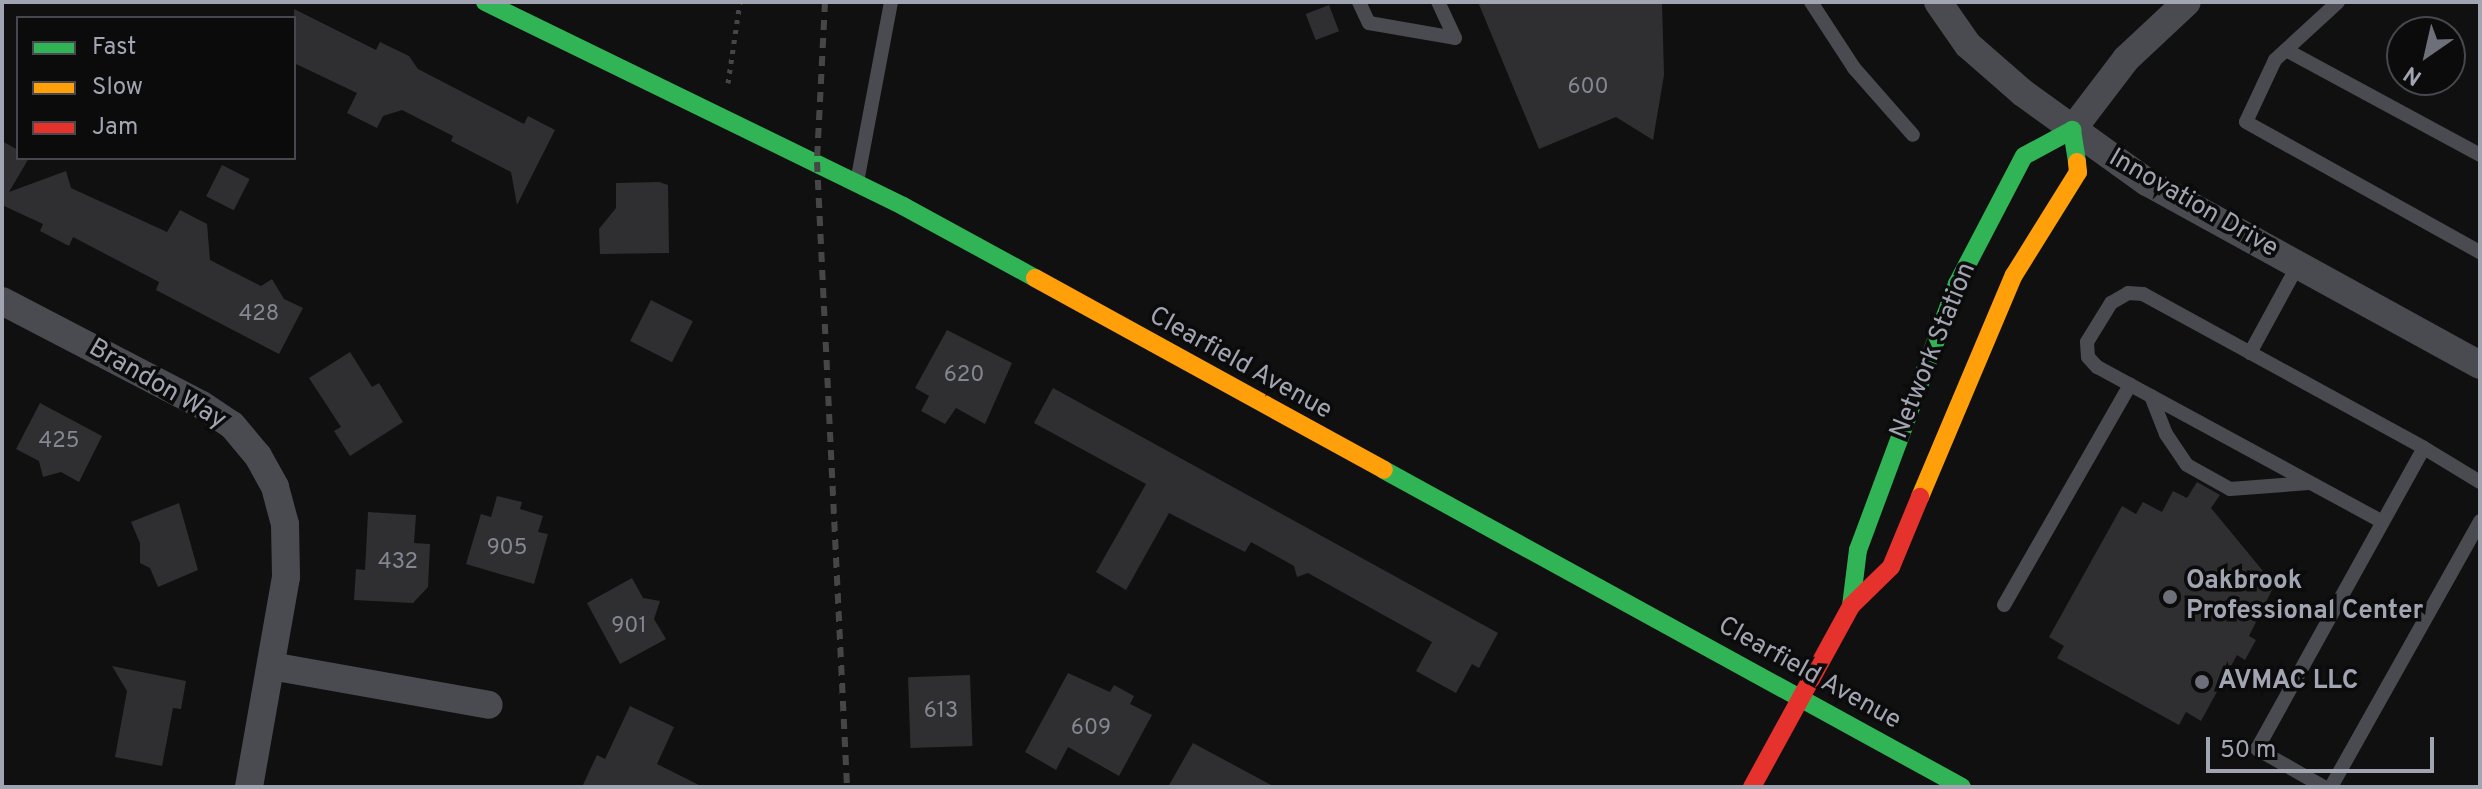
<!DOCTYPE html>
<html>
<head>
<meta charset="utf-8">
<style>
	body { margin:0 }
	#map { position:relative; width:2482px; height:789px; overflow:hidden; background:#101010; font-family:Overpass,sans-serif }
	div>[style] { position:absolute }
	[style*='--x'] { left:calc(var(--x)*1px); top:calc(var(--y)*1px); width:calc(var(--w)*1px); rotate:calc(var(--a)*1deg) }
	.building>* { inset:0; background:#2f2f31; transform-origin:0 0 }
	.path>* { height:5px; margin-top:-2.5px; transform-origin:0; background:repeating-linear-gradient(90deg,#46464a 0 4px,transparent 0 10px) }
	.lane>* { height:14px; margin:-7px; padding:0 7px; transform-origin:7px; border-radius:7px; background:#4a4b50 }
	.street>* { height:28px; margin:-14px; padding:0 14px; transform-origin:14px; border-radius:14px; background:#4a4b50 }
	.fast>* { height:18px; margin:-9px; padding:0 9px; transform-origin:9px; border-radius:9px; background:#30b455 }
	.slow>* { height:18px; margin:-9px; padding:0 9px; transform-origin:9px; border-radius:9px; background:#ff9f0a }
	.jam>* { height:18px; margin:-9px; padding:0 9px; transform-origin:9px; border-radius:9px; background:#e5322d }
	.rail>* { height:6px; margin-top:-3px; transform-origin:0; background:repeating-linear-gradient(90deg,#464649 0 10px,transparent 0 18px) }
	.dots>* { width:22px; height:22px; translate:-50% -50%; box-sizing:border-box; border:4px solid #0b0b0c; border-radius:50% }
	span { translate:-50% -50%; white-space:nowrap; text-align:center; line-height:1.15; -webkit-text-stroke:7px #0b0b0c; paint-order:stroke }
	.number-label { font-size:22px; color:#848791 }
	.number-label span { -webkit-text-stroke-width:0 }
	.street-label { font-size:26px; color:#a1a4b1 }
	.poi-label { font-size:26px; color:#a1a4b1; font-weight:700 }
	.left { translate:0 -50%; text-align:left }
	.frame { position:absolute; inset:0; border:4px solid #a1a4b1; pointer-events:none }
	.legend { position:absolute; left:16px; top:16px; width:280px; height:144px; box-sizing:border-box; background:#0b0b0c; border:2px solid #47484e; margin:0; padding:10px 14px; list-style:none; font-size:24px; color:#a1a4b1 }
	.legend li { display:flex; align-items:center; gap:16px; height:40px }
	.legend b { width:40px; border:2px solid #47484e }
	.north { position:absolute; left:2386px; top:16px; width:80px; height:80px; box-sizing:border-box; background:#0b0b0c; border:2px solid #47484e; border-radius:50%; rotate:214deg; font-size:22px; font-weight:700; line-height:32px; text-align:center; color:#a1a4b1 }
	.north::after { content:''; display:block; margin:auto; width:28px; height:36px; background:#6e7079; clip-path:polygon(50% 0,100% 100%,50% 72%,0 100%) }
	.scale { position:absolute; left:2206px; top:737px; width:228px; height:36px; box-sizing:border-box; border:4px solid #a1a4b1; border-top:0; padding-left:10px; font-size:24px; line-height:28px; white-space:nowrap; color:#a1a4b1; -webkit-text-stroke:6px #0b0b0c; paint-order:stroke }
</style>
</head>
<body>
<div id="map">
	<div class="building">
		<i style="clip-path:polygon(1478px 2px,1662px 2px,1664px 75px,1653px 140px,1616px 117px,1539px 149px)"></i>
		<i style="left:1329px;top:5px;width:28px;height:25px;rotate:69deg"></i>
		<i style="clip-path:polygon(294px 9px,376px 50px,380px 42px,409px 56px,418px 69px,524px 124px,528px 116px,555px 130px,517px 205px,511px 172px,451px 141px,453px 136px,402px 110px,383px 116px,377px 128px,347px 113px,357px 93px,294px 63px)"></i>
		<i style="clip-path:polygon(2px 141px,18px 150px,18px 158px,29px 158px,9px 192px,66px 171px,71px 188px,167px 232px,180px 210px,207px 224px,210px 260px,261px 286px,272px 279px,284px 299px,303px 308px,279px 354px,156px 290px,159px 282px,73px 237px,69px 246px,40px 231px,43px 224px,2px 205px)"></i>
		<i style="left:222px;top:165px;width:31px;height:35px;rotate:27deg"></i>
		<i style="clip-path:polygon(659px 182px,668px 185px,669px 253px,600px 254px,599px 229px,616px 208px,616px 183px)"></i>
		<i style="left:651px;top:300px;width:47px;height:46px;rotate:27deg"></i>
		<i style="clip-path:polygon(947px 330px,1012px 363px,985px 424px,956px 408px,945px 424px,921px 411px,929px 396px,915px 388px)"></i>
		<i style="clip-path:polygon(350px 352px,372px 387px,379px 383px,403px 422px,350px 456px,334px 431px,341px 427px,309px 378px)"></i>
		<i style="clip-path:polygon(1053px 388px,1498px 633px,1479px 668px,1472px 664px,1456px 693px,1416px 671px,1432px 642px,1308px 573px,1297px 577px,1294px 566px,1251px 542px,1245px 552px,1169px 513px,1126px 590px,1096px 572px,1146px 484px,1034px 423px)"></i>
		<i style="clip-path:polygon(40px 403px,102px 436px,79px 482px,61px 472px,43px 477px,39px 461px,16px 449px)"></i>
		<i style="clip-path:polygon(2197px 482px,2220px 495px,2211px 508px,2263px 571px,2258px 580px,2273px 588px,2249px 636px,2256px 640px,2245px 660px,2237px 655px,2201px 721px,2186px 712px,2179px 725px,2057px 658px,2064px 646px,2049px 637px,2122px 506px,2136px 514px,2143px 502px,2162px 512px,2173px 491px,2187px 498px)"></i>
		<i style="clip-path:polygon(497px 496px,522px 502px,520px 509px,543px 516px,538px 532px,548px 534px,534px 584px,466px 564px,481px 514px,491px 517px)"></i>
		<i style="clip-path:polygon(179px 503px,198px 570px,158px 587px,150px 568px,140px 563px,140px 543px,131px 522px)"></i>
		<i style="clip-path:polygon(368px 512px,416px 515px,414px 543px,430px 544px,428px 587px,413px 603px,354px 600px,356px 569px,365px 570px)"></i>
		<i style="clip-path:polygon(632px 578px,643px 598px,660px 601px,654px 619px,666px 639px,620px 664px,587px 603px)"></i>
		<i style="clip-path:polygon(112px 666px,186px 681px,181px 709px,173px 708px,162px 766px,115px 757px,127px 691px)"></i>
		<i style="clip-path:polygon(1068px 673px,1110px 692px,1114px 685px,1134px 696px,1130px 704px,1152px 715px,1119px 776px,1068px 747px,1056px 770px,1025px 752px)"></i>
		<i style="left:970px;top:675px;width:71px;height:62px;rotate:88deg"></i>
		<i style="clip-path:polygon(630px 706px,674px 727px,657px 764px,703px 787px,582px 787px,597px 755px,605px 759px)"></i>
		<i style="clip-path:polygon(1193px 743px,1232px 764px,1275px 787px,1168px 787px)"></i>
	</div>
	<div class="path">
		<i style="--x:728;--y:83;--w:82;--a:-81.6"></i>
	</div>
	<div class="lane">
		<i style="--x:1359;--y:2;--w:23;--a:65"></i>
		<i style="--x:1369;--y:23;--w:87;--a:9.9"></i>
		<i style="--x:1455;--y:38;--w:40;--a:-115"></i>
		<i style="--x:1811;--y:2;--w:79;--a:56.9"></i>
		<i style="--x:1854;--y:68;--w:89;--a:48.6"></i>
		<i style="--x:2338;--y:2;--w:86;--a:137.4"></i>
		<i style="--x:2275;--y:60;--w:68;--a:115.1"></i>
		<i style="--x:2246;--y:122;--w:268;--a:29.1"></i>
		<i style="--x:2286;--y:50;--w:221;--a:28.4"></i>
		<i style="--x:857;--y:182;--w:183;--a:-79.3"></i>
		<i style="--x:2250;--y:353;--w:100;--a:-61.4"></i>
		<i style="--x:2151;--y:396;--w:41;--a:68.5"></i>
		<i style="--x:2166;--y:434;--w:37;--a:56"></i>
		<i style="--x:2187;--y:465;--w:49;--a:29.2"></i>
		<i style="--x:2230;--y:489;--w:79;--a:-4.3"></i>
		<i style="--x:2381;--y:521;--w:323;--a:-151.5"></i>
		<i style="--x:2097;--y:367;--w:13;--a:-132"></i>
		<i style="--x:2088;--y:357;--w:15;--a:-94"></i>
		<i style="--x:2087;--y:342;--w:46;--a:-58.4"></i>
		<i style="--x:2111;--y:303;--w:20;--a:-30"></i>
		<i style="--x:2128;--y:293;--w:15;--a:4"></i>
		<i style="--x:2143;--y:294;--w:320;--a:28.7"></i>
		<i style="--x:2004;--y:605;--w:254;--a:-60.2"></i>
		<i style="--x:2324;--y:787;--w:77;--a:-150.4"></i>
		<i style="--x:2257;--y:749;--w:344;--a:-61"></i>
		<i style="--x:2424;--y:448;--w:66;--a:31.3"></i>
		<i style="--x:2331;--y:787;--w:305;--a:-60.7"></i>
	</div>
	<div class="street">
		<i style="--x:1938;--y:2;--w:52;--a:55.1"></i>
		<i style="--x:1968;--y:45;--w:73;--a:41.1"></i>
		<i style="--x:2023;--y:93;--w:153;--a:35.7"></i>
		<i style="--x:2147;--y:182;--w:380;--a:28.8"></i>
		<i style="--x:2072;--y:130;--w:89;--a:-52.7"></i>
		<i style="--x:2126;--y:59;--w:83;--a:-43.1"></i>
		<i style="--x:2;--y:301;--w:225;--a:27.5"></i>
		<i style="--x:202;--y:405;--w:36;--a:34"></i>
		<i style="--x:232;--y:425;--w:40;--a:50"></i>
		<i style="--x:258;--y:456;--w:35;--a:61"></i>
		<i style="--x:275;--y:487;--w:38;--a:75"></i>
		<i style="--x:285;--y:524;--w:53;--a:88.9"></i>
		<i style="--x:286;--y:577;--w:213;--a:100"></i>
		<i style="--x:271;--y:666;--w:221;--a:10.1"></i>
	</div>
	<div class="fast">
		<i style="--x:485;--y:2;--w:465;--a:26"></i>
		<i style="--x:903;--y:206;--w:150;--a:28.6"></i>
		<i style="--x:1384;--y:470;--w:659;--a:28.74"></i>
		<i style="--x:1851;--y:606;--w:56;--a:-82.9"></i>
		<i style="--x:1858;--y:550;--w:284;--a:-69.6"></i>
		<i style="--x:1957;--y:284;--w:144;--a:-62.4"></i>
		<i style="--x:2024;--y:156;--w:55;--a:-28.4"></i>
		<i style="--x:2072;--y:130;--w:32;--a:81"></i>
	</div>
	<div class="slow">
		<i style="--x:1035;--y:278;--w:398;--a:28.8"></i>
		<i style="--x:1920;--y:497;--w:241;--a:-67.1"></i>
		<i style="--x:2014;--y:275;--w:121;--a:-58.1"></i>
		<i style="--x:2078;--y:172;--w:10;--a:-96"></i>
	</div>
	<div class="jam">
		<i style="--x:1752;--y:787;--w:206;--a:-61.3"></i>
		<i style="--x:1851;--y:606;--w:56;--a:-44.3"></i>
		<i style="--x:1891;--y:567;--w:76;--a:-67.5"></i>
	</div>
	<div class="rail">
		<i style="--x:825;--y:2;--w:160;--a:92.9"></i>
		<i style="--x:817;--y:162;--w:626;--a:87.25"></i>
	</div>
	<div class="dots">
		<i style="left:2170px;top:597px;background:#6e7079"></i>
		<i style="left:2202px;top:682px;background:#6e7079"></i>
	</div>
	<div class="number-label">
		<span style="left:1588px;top:88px">600</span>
		<span style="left:259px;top:315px">428</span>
		<span style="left:964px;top:376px">620</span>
		<span style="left:59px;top:442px">425</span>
		<span style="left:507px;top:549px">905</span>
		<span style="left:398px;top:563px">432</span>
		<span style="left:629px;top:627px">901</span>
		<span style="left:941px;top:712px">613</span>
		<span style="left:1091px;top:729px">609</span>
	</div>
	<div class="street-label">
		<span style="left:2193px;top:204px;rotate:30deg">Innovation Drive</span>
		<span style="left:1934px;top:351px;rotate:-68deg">Network Station</span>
		<span style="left:1240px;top:364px;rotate:29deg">Clearfield Avenue</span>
		<span style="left:157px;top:385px;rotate:30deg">Brandon Way</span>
		<span style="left:1809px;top:674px;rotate:29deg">Clearfield Avenue</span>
	</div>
	<div class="poi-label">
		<span class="left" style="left:2186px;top:597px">Oakbrook<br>Professional Center</span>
		<span class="left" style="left:2218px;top:682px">AVMAC LLC</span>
	</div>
	<div class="frame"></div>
	<ul class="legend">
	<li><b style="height:10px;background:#30b455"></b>Fast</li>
	<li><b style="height:10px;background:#ff9f0a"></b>Slow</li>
	<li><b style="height:10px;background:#e5322d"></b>Jam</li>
	</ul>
	<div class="north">N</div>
	<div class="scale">50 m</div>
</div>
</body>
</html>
